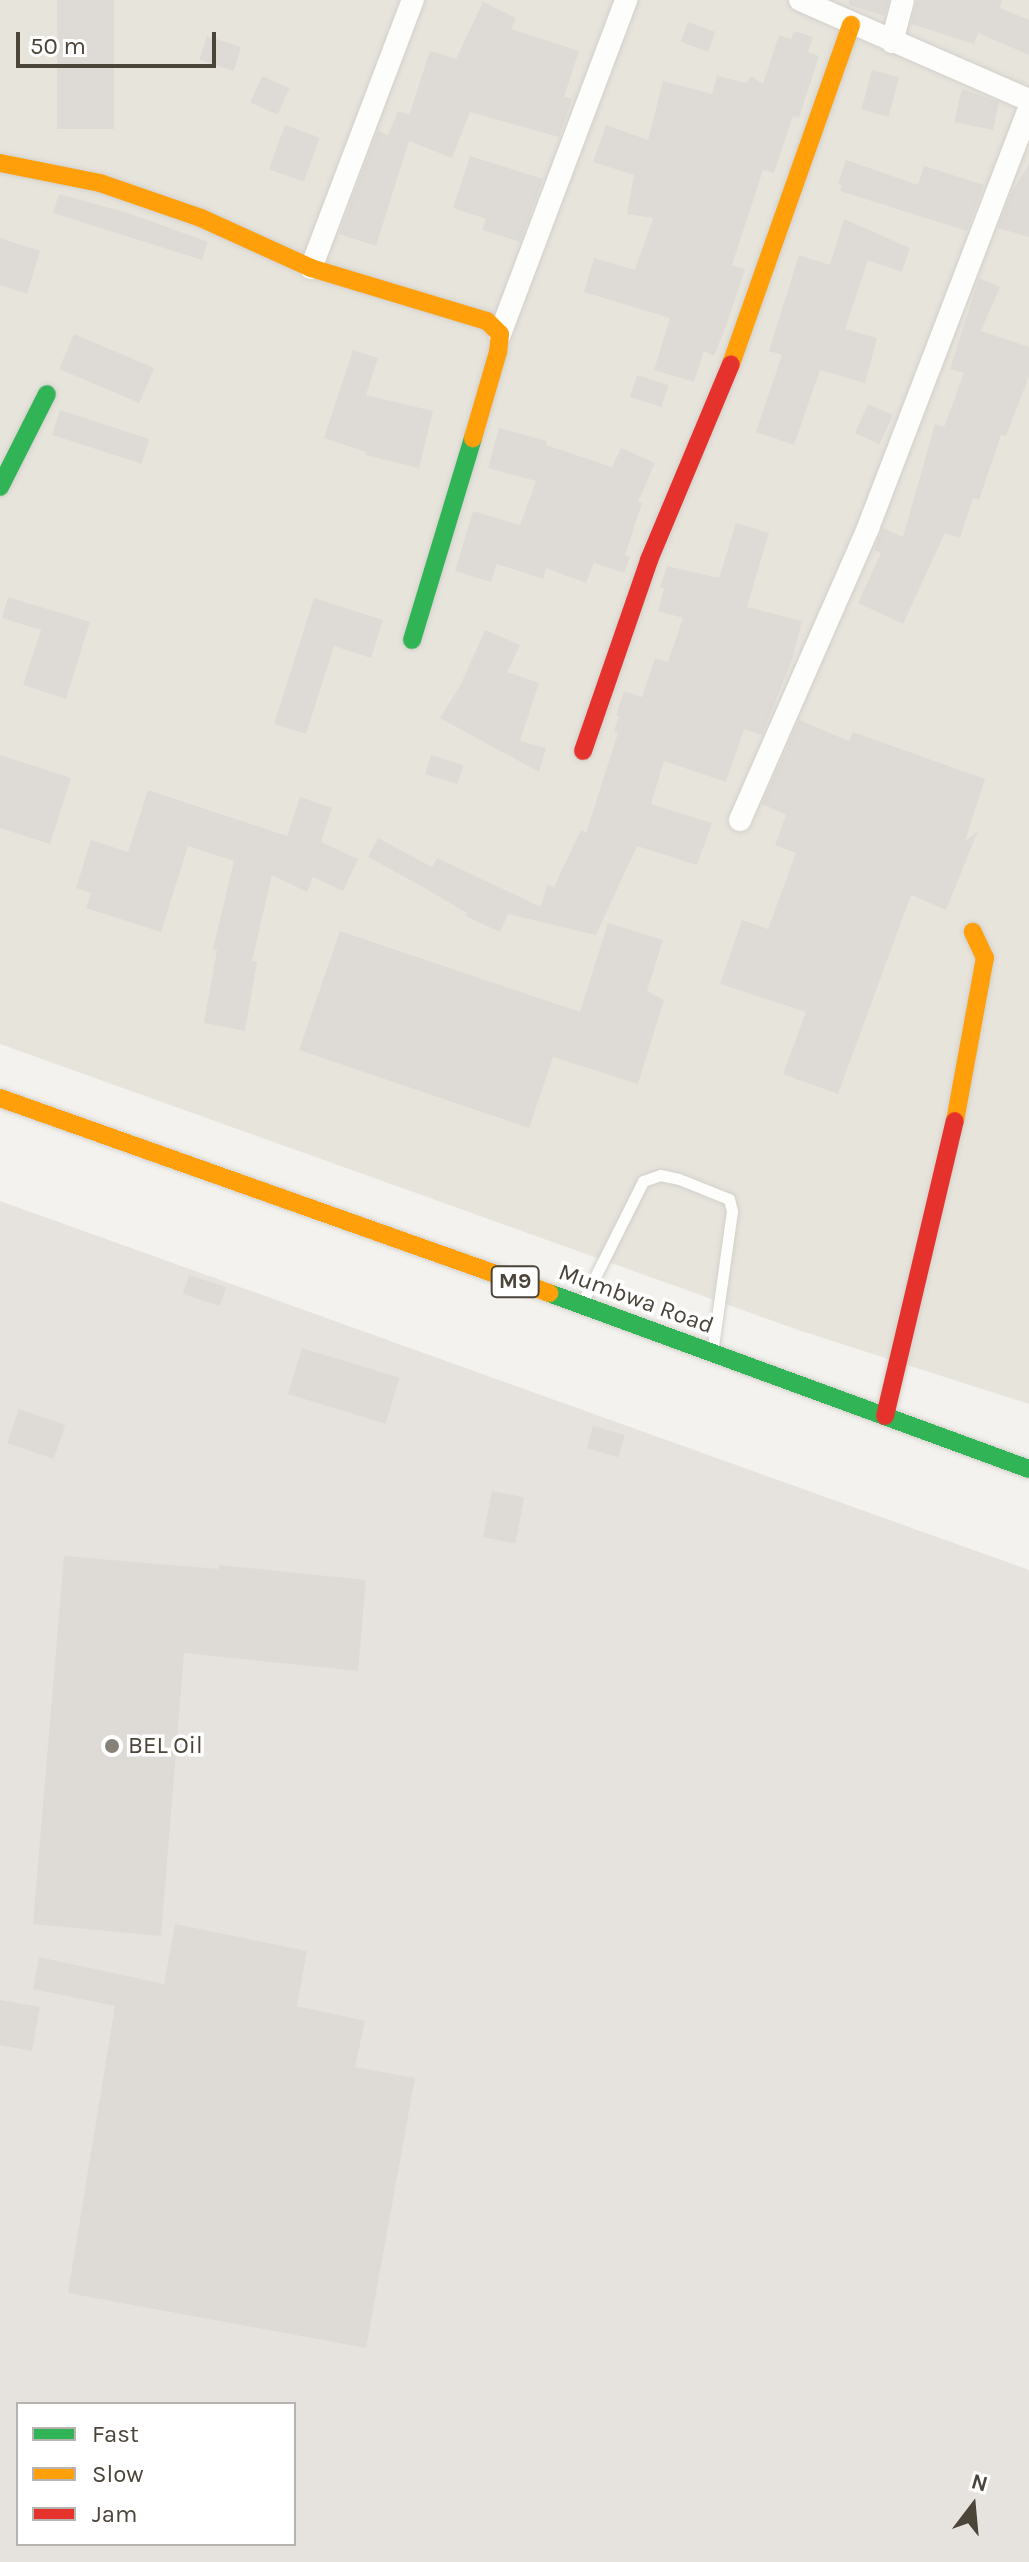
<!DOCTYPE html>
<html>
<head>
<meta charset="utf-8">
<style>
	body { margin:0 }
	#map { position:relative; width:1029px; height:2562px; overflow:hidden; background:#f4f2ee; font-family:Karla,sans-serif }
	div>[style] { position:absolute }
	[style*='--x'] { left:calc(var(--x)*1px); top:calc(var(--y)*1px); width:calc(var(--w)*1px); rotate:calc(var(--a)*1deg) }
	.residential>* { inset:0; background:#e7e4dc }
	.industrial>* { inset:0; background:#e6e2de }
	.building>* { inset:0; background:#dedbd6; transform-origin:0 0 }
	.roads { filter:drop-shadow(0 0 2px #d2d0cb) drop-shadow(0 0 2px #d2d0cb) }
	.lane>* { height:11px; margin:-5.5px; padding:0 5.5px; transform-origin:5.5px; border-radius:5.5px; background:#fdfdfc }
	.street>* { height:22px; margin:-11px; padding:0 11px; transform-origin:11px; border-radius:11px; background:#fdfdfc }
	.fast>* { height:18px; margin:-9px; padding:0 9px; transform-origin:9px; border-radius:9px; background:#30b455 }
	.slow>* { height:18px; margin:-9px; padding:0 9px; transform-origin:9px; border-radius:9px; background:#ff9f0a }
	.jam>* { height:18px; margin:-9px; padding:0 9px; transform-origin:9px; border-radius:9px; background:#e5322d }
	.dots>* { width:22px; height:22px; translate:-50% -50%; box-sizing:border-box; border:4px solid #fff; border-radius:50% }
	span { translate:-50% -50%; white-space:nowrap; text-align:center; line-height:1.15; -webkit-text-stroke:7px #fff; paint-order:stroke }
	.shield-label span { padding:2px 6px; background:#fff; border:2px solid; border-radius:6px; -webkit-text-stroke-width:0 }
	.shield-label { font-size:22px; color:#4b4439; font-weight:700 }
	.street-label { font-size:24px; color:#4b4439 }
	.poi-label { font-size:24px; color:#4b4439 }
	.left { translate:0 -50%; text-align:left }
	.legend { position:absolute; left:16px; top:2402px; width:280px; height:144px; box-sizing:border-box; background:#fff; border:2px solid #b7b4b0; margin:0; padding:10px 14px; list-style:none; font-size:24px; color:#4b4439 }
	.legend li { display:flex; align-items:center; gap:16px; height:40px }
	.legend b { width:40px; border:2px solid #b7b4b0 }
	.north { position:absolute; left:933px; top:2466px; width:80px; height:80px; -webkit-text-stroke:6px #fff; paint-order:stroke; rotate:16deg; font-size:22px; font-weight:700; line-height:32px; text-align:center; color:#4b4439 }
	.north::after { content:''; display:block; margin:auto; width:28px; height:36px; background:#4b4439; clip-path:polygon(50% 0,100% 100%,50% 72%,0 100%) }
	.scale { position:absolute; left:16px; top:32px; width:200px; height:36px; box-sizing:border-box; border:4px solid #4b4439; border-top:0; padding-left:10px; font-size:24px; line-height:28px; white-space:nowrap; color:#4b4439; -webkit-text-stroke:6px #fff; paint-order:stroke }
</style>
</head>
<body>
<div id="map">
	<div class="residential">
		<i style="clip-path:polygon(0 0,1029px 0,1029px 1404px,798px 1330px,0 1044px)"></i>
	</div>
	<div class="industrial">
		<i style="clip-path:polygon(evenodd,0 1201px,1029px 1570px,1029px 2562px,0 2562px,0 1201px,18px 2404px,294px 2404px,294px 2544px,18px 2544px,18px 2404px)"></i>
	</div>
	<div class="building">
		<i style="left:57px;top:0;width:57px;height:129px"></i>
		<i style="clip-path:polygon(849px 0,889px 0,884px 16px,849px 5px)"></i>
		<i style="clip-path:polygon(917px 0,1002px 0,1000px 8px,1029px 20px,1029px 55px,978px 33px,974px 44px,911px 24px)"></i>
		<i style="clip-path:polygon(483px 2px,516px 18px,511px 29px,579px 51px,564px 97px,572px 99px,559px 137px,470px 112px,452px 158px,409px 141px,376px 246px,339px 234px,378px 131px,388px 135px,398px 111px,409px 115px,430px 51px,456px 59px)"></i>
		<i style="left:688px;top:22px;width:29px;height:21px;rotate:20deg"></i>
		<i style="clip-path:polygon(794px 31px,813px 37px,808px 52px,819px 56px,799px 118px,793px 116px,774px 173px,763px 170px,732px 265px,745px 269px,726px 326px,714px 356px,704px 351px,694px 382px,654px 370px,670px 318px,584px 292px,594px 258px,635px 270px,653px 218px,627px 214px,634px 175px,593px 162px,606px 125px,648px 140px,663px 81px,712px 94px,717px 76px,747px 83px,751px 76px,763px 84px,779px 35px,791px 39px)"></i>
		<i style="left:207px;top:36px;width:36px;height:25px;rotate:18deg"></i>
		<i style="left:872px;top:70px;width:28px;height:41px;rotate:15deg"></i>
		<i style="left:262px;top:76px;width:30px;height:29px;rotate:24deg"></i>
		<i style="clip-path:polygon(962px 89px,999px 102px,993px 130px,954px 122px)"></i>
		<i style="left:285px;top:125px;width:37px;height:47px;rotate:20deg"></i>
		<i style="clip-path:polygon(470px 156px,543px 179px,520px 242px,482px 230px,486px 219px,453px 208px)"></i>
		<i style="clip-path:polygon(846px 160px,918px 185px,924px 166px,984px 185px,967px 231px,840px 191px,842px 185px,838px 184px)"></i>
		<i style="clip-path:polygon(1029px 164px,1029px 237px,998px 228px,1011px 194px)"></i>
		<i style="clip-path:polygon(59px 194px,128px 213px,208px 242px,202px 260px,53px 213px)"></i>
		<i style="clip-path:polygon(844px 219px,910px 248px,902px 272px,868px 260px,845px 329px,877px 338px,865px 383px,820px 370px,794px 445px,756px 432px,782px 355px,769px 351px,799px 255px,830px 265px)"></i>
		<i style="clip-path:polygon(0 238px,40px 251px,27px 294px,0 285px)"></i>
		<i style="clip-path:polygon(979px 278px,1000px 287px,981px 331px,1029px 347px,1029px 376px,1006px 436px,1001px 435px,979px 500px,973px 498px,960px 538px,945px 533px,903px 624px,858px 603px,881px 553px,874px 550px,883px 528px,903px 537px,935px 424px,944px 427px,964px 373px,950px 369px)"></i>
		<i style="left:74px;top:334px;width:87px;height:38px;rotate:23deg"></i>
		<i style="clip-path:polygon(353px 350px,378px 358px,366px 395px,433px 411px,419px 468px,365px 455px,366px 452px,324px 438px)"></i>
		<i style="left:637px;top:375px;width:33px;height:23px;rotate:18deg"></i>
		<i style="left:868px;top:404px;width:27px;height:32px;rotate:24deg"></i>
		<i style="left:60px;top:410px;width:94px;height:26px;rotate:18deg"></i>
		<i style="clip-path:polygon(499px 428px,547px 441px,546px 445px,612px 467px,621px 448px,655px 463px,638px 502px,642px 503px,625px 555px,630px 557px,624px 573px,594px 563px,586px 583px,546px 568px,543px 579px,497px 564px,491px 582px,455px 571px,473px 511px,520px 525px,536px 481px,488px 468px)"></i>
		<i style="clip-path:polygon(736px 523px,769px 533px,747px 607px,802px 621px,793px 657px,762px 735px,744px 729px,726px 782px,664px 761px,651px 804px,712px 823px,697px 865px,637px 846px,596px 935px,508px 914px,500px 932px,465px 916px,467px 913px,421px 886px,368px 857px,378px 838px,432px 867px,437px 858px,541px 907px,547px 885px,554px 887px,581px 830px,586px 833px,618px 733px,614px 731px,619px 716px,616px 715px,624px 691px,642px 697px,655px 658px,668px 662px,683px 618px,658px 611px,664px 588px,660px 587px,667px 566px,719px 578px)"></i>
		<i style="clip-path:polygon(8px 597px,90px 622px,66px 699px,23px 685px,41px 630px,2px 618px)"></i>
		<i style="clip-path:polygon(314px 598px,383px 620px,371px 658px,334px 646px,306px 734px,274px 724px)"></i>
		<i style="clip-path:polygon(485px 630px,520px 645px,507px 672px,539px 683px,520px 741px,546px 748px,539px 772px,440px 718px,461px 684px)"></i>
		<i style="clip-path:polygon(799px 720px,849px 741px,853px 732px,985px 779px,965px 841px,978px 831px,946px 910px,911px 895px,838px 1094px,783px 1074px,806px 1012px,720px 984px,742px 920px,768px 929px,796px 853px,775px 845px,786px 815px,762px 804px)"></i>
		<i style="clip-path:polygon(0 755px,71px 778px,50px 844px,0 828px)"></i>
		<i style="left:431px;top:755px;width:34px;height:20px;rotate:17deg"></i>
		<i style="clip-path:polygon(148px 790px,287px 836px,300px 797px,332px 808px,321px 842px,358px 859px,343px 891px,313px 877px,307px 892px,272px 875px,252px 961px,257px 962px,245px 1031px,204px 1023px,217px 950px,213px 949px,234px 861px,188px 846px,161px 932px,86px 908px,91px 893px,76px 888px,91px 840px,128px 852px)"></i>
		<i style="clip-path:polygon(608px 923px,663px 940px,647px 991px,664px 1000px,638px 1084px,553px 1057px,529px 1128px,299px 1050px,340px 931px,580px 1012px)"></i>
		<i style="left:189px;top:1275px;width:39px;height:20px;rotate:18deg"></i>
		<i style="left:302px;top:1348px;width:102px;height:48px;rotate:17deg"></i>
		<i style="left:19px;top:1409px;width:49px;height:36px;rotate:19deg"></i>
		<i style="left:593px;top:1426px;width:33px;height:23px;rotate:16deg"></i>
		<i style="left:492px;top:1491px;width:33px;height:47px;rotate:11deg"></i>
		<i style="clip-path:polygon(64px 1556px,219px 1569px,219px 1565px,366px 1580px,358px 1671px,184px 1653px,161px 1936px,33px 1924px)"></i>
		<i style="clip-path:polygon(175px 1924px,307px 1951px,297px 2006px,365px 2021px,355px 2067px,415px 2078px,366px 2348px,68px 2293px,115px 2006px,33px 1989px,39px 1957px,164px 1984px)"></i>
		<i style="clip-path:polygon(0 2000px,40px 2007px,32px 2051px,0 2045px)"></i>
	</div>
	<div class="roads">
		<div class="lane">
			<i style="--x:583;--y:1301;--w:134;--a:-63.4"></i>
			<i style="--x:643;--y:1181;--w:18;--a:-19"></i>
			<i style="--x:660;--y:1175;--w:19;--a:12"></i>
			<i style="--x:679;--y:1179;--w:54;--a:21.8"></i>
			<i style="--x:729;--y:1199;--w:12;--a:76"></i>
			<i style="--x:732;--y:1211;--w:136;--a:98"></i>
		</div>
		<div class="street">
			<i style="--x:800;--y:0;--w:250;--a:23.6"></i>
			<i style="--x:892;--y:42;--w:43;--a:-75.3"></i>
			<i style="--x:311;--y:268;--w:287;--a:-69.2"></i>
			<i style="--x:500;--y:334;--w:357;--a:-69.3"></i>
			<i style="--x:740;--y:820;--w:319;--a:-66.3"></i>
			<i style="--x:868;--y:528;--w:450;--a:-69"></i>
		</div>
		<div class="fast">
			<i style="--x:0;--y:487;--w:104;--a:-63.2"></i>
			<i style="--x:412;--y:640;--w:211;--a:-73.2"></i>
			<i style="--x:549;--y:1293;--w:511;--a:20.14"></i>
		</div>
		<div class="slow">
			<i style="--x:0;--y:163;--w:102;--a:11.3"></i>
			<i style="--x:100;--y:183;--w:107;--a:19.1"></i>
			<i style="--x:201;--y:218;--w:121;--a:24.4"></i>
			<i style="--x:311;--y:268;--w:184;--a:16.8"></i>
			<i style="--x:487;--y:321;--w:18;--a:45"></i>
			<i style="--x:500;--y:334;--w:18;--a:96"></i>
			<i style="--x:498;--y:352;--w:90;--a:106.2"></i>
			<i style="--x:731;--y:364;--w:360;--a:-70.5"></i>
			<i style="--x:0;--y:1098;--w:583;--a:19.55"></i>
			<i style="--x:955;--y:1121;--w:166;--a:-79.6"></i>
			<i style="--x:985;--y:958;--w:29;--a:-115"></i>
		</div>
		<div class="jam">
			<i style="--x:583;--y:751;--w:202;--a:-70.9"></i>
			<i style="--x:649;--y:560;--w:212;--a:-67.3"></i>
			<i style="--x:885;--y:1416;--w:303;--a:-76.7"></i>
		</div>
	</div>
	<div class="dots">
		<i style="left:112px;top:1746px;background:#868178"></i>
	</div>
	<div class="shield-label">
		<span style="left:515px;top:1282px">M9</span>
	</div>
	<div class="street-label">
		<span style="left:636px;top:1299px;rotate:20deg">Mumbwa Road</span>
	</div>
	<div class="poi-label">
		<span class="left" style="left:128px;top:1746px">BEL Oil</span>
	</div>
	<ul class="legend">
	<li><b style="height:10px;background:#30b455"></b>Fast</li>
	<li><b style="height:10px;background:#ff9f0a"></b>Slow</li>
	<li><b style="height:10px;background:#e5322d"></b>Jam</li>
	</ul>
	<div class="north">N</div>
	<div class="scale">50 m</div>
</div>
</body>
</html>
